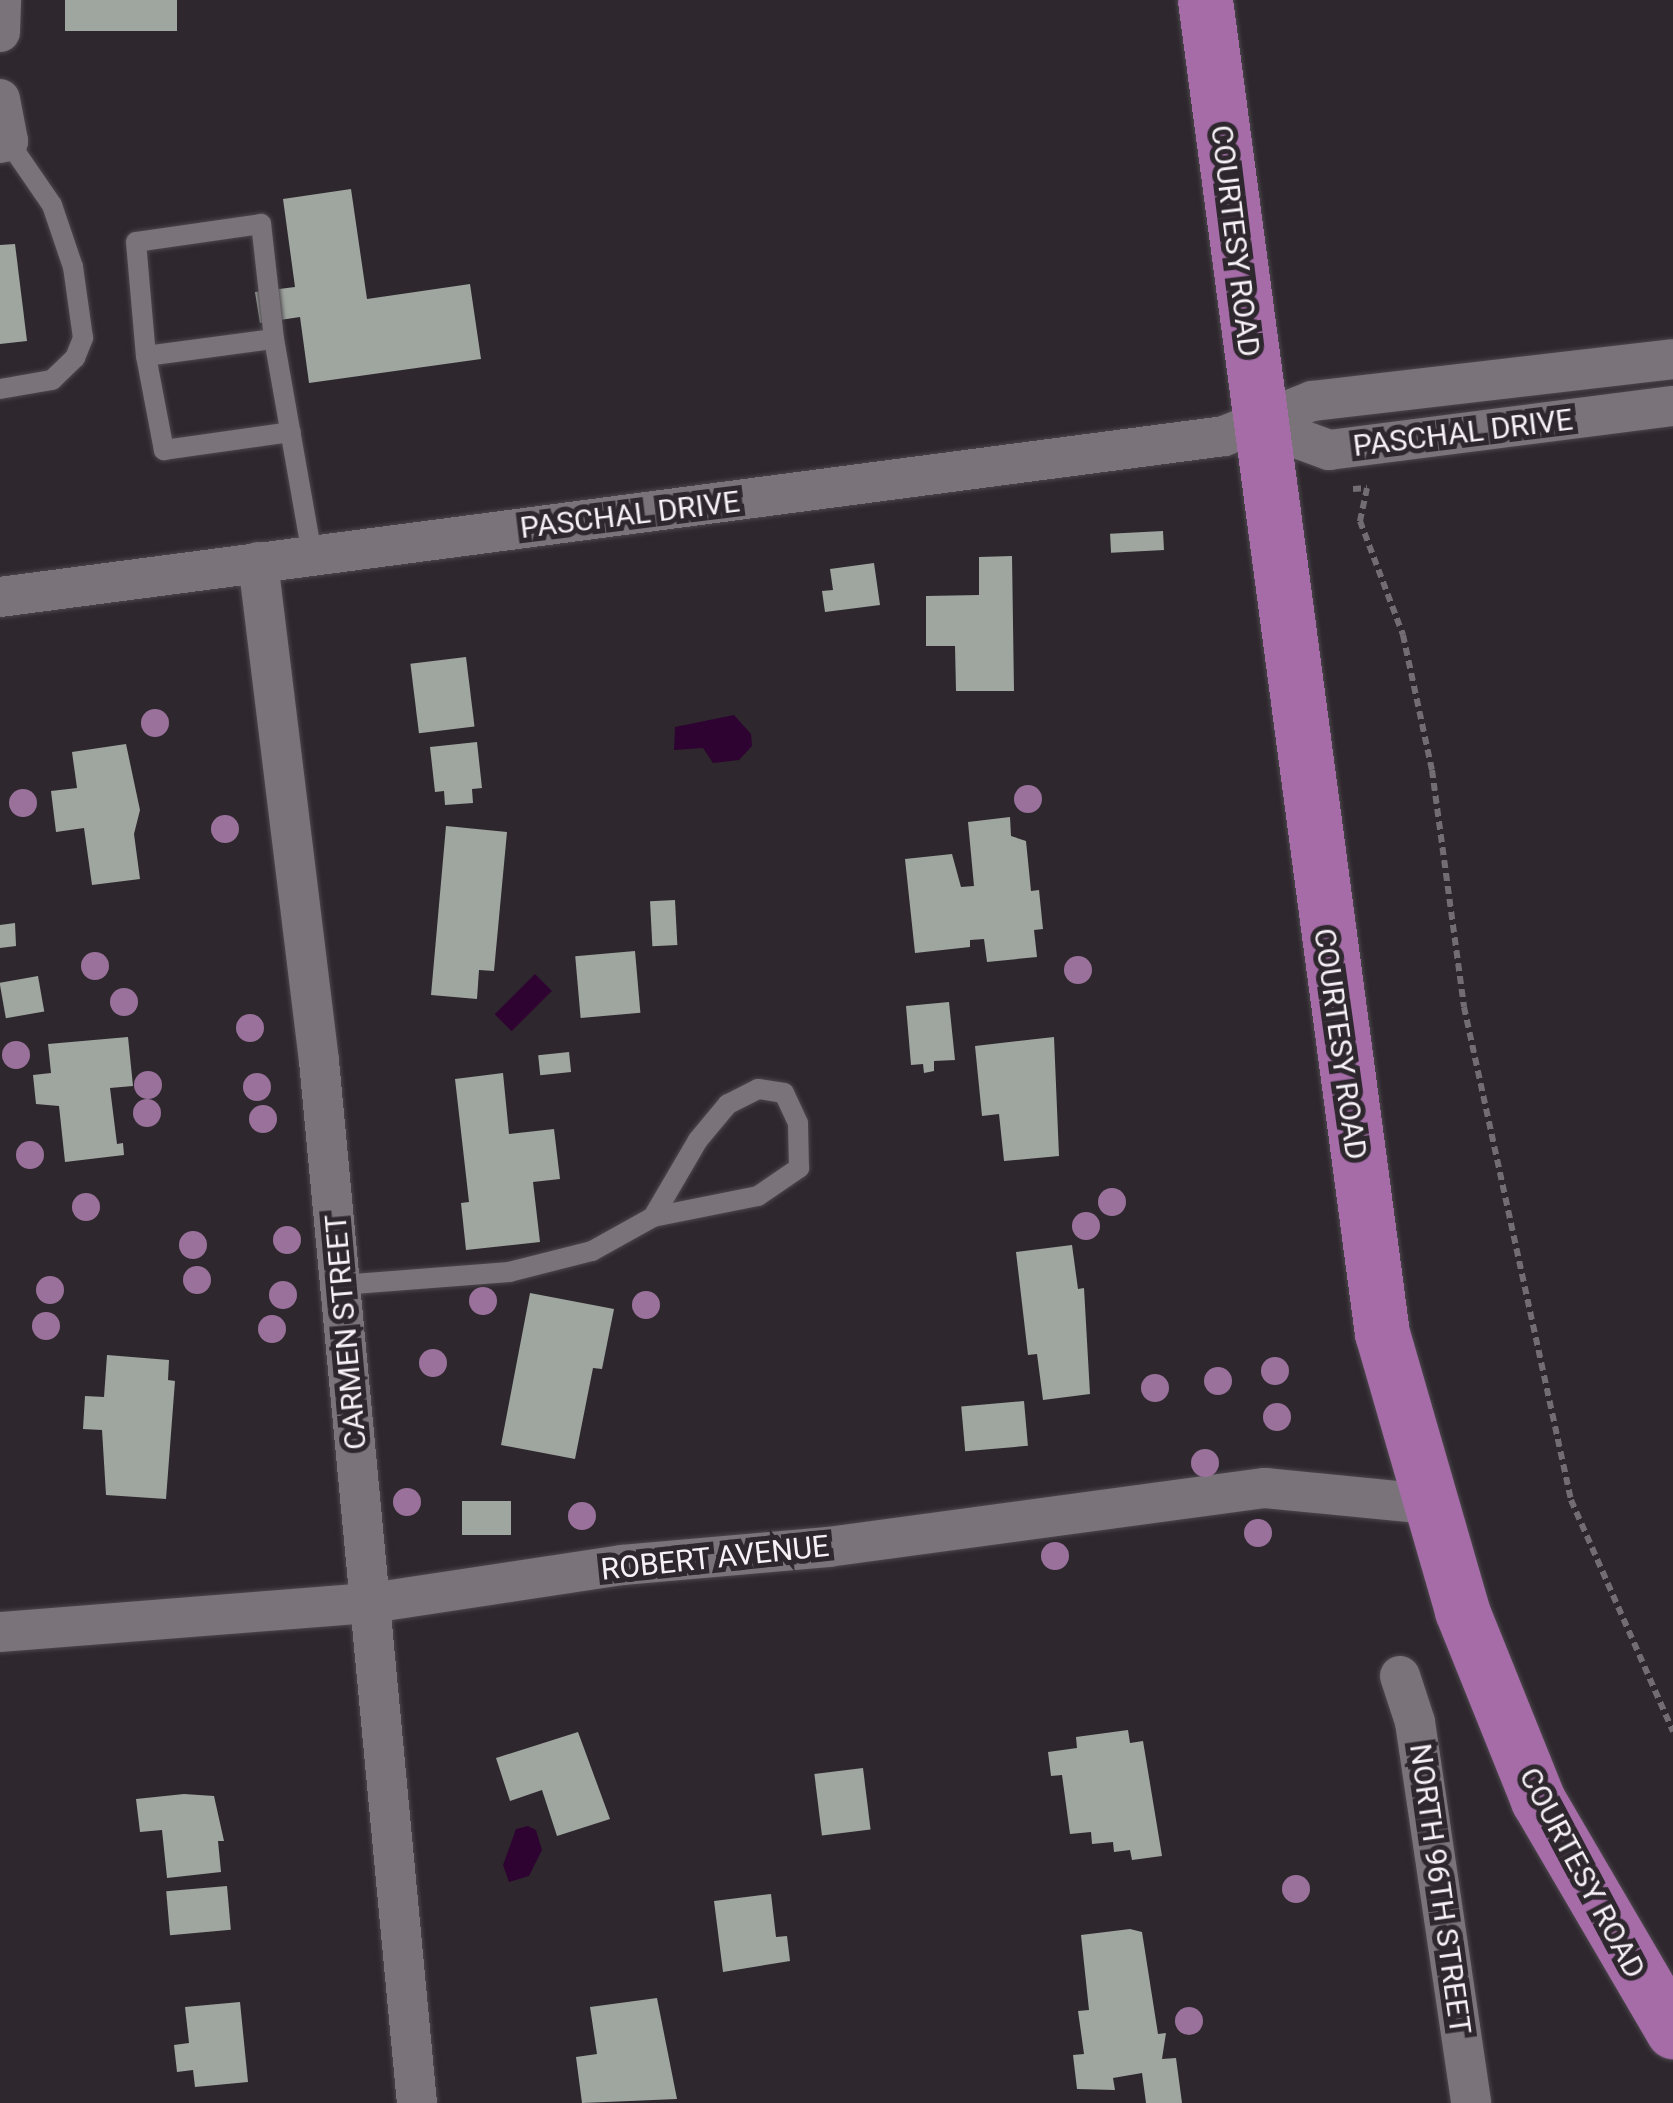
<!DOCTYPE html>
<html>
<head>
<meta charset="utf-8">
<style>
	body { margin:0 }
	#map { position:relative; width:1673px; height:2103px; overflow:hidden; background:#2e282e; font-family:Roboto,sans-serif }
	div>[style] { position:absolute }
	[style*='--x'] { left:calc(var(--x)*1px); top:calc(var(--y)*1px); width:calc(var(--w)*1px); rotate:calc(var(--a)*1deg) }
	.water>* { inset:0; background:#2e0331; transform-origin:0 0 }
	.building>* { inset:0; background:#9fa6a0; transform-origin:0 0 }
	.path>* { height:6px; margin-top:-3px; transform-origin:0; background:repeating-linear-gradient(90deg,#726d72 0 8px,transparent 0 13px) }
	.roads { filter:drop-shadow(0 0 2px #4c474c) drop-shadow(0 0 2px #4c474c) }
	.service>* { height:20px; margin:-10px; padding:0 10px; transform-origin:10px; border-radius:10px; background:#7a737a }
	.minor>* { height:40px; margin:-20px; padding:0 20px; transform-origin:20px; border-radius:20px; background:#7a737a }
	.primary>* { height:55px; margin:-27.5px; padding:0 27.5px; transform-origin:27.5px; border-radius:27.5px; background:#a56ca8 }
	.trees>* { width:28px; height:28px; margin:-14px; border-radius:50%; background:#9a719b }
	span { translate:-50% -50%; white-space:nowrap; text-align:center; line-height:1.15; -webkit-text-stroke:10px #2e282e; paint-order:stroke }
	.street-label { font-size:30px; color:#f5f1f5 }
</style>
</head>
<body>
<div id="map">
	<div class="water">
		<i style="clip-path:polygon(734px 715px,751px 734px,752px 746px,739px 760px,713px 763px,703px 748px,674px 750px,675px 727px)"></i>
		<i style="left:535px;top:974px;width:24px;height:57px;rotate:45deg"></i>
		<i style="clip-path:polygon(528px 1826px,536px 1830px,542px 1850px,529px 1876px,509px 1882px,503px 1865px,516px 1829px)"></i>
	</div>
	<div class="building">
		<i style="left:65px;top:0;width:112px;height:31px"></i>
		<i style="clip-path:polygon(351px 189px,367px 299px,470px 284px,481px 359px,309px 383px,300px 317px,260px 323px,255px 292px,295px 287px,283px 199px)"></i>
		<i style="clip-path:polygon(15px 244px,27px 341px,0 344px,0 245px)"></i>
		<i style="left:1163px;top:531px;width:19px;height:53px;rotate:87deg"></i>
		<i style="clip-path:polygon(1012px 556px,1014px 691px,956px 691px,955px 646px,926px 646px,926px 596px,979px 595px,979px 557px)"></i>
		<i style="clip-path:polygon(874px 563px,880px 605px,825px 612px,822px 591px,833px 590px,830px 569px)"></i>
		<i style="left:466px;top:657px;width:70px;height:56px;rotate:83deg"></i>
		<i style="clip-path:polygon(477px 742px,482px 788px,472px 789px,473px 803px,445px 805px,444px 791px,435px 792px,430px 747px)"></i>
		<i style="clip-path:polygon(126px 744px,140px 810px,134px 834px,140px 879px,92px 885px,84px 828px,56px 832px,51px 791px,77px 788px,72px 752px)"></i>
		<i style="clip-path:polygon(1010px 817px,1011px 836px,1026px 841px,1031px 891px,1039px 890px,1043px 929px,1034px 930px,1037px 957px,987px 962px,984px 939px,970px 940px,970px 947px,915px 953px,905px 859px,952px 854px,961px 887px,974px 886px,968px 822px)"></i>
		<i style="clip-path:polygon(446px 826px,507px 832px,494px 971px,479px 970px,477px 999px,431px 995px)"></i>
		<i style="left:675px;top:900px;width:45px;height:25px;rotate:87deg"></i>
		<i style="clip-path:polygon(15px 923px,16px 946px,0 948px,0 925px)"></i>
		<i style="left:635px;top:951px;width:62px;height:60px;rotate:85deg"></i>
		<i style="left:38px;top:976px;width:36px;height:39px;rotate:80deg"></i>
		<i style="clip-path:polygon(949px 1002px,955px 1060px,934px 1061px,934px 1071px,924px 1073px,923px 1064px,911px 1065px,906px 1006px)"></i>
		<i style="clip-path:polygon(128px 1037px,133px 1086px,110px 1088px,117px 1144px,123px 1143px,124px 1155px,65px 1162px,59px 1106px,36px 1104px,33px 1075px,51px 1073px,48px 1044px)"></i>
		<i style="clip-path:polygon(1054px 1037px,1059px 1156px,1004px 1161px,999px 1114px,982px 1116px,975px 1046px)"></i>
		<i style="left:569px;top:1052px;width:20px;height:31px;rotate:84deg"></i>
		<i style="clip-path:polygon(503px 1073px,509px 1134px,554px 1129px,560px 1179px,533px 1182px,540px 1242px,466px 1250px,461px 1203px,469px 1202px,455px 1079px)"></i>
		<i style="clip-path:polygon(1072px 1245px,1078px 1289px,1084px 1288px,1090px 1394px,1043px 1400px,1037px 1354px,1028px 1355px,1016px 1252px)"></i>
		<i style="clip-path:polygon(530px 1293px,614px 1309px,602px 1369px,593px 1368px,575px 1459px,501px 1445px)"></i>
		<i style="clip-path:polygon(107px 1355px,169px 1360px,168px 1380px,175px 1381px,166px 1499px,106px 1495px,102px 1430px,83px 1429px,85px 1396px,104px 1397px)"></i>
		<i style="left:1024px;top:1401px;width:45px;height:63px;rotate:85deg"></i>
		<i style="left:462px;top:1501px;width:49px;height:34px"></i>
		<i style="clip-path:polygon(1128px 1730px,1130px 1743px,1143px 1741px,1162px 1856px,1132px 1860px,1130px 1850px,1114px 1852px,1113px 1842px,1092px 1844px,1091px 1832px,1070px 1834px,1062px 1775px,1051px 1776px,1048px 1752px,1077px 1748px,1076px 1737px)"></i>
		<i style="clip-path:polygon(578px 1732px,610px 1819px,557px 1836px,542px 1790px,510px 1801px,496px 1758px)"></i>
		<i style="left:863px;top:1768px;width:62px;height:49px;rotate:83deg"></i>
		<i style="clip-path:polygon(184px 1794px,214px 1796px,224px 1841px,218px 1841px,221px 1872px,167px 1878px,162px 1830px,140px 1832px,136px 1799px)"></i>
		<i style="left:227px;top:1886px;width:44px;height:61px;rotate:85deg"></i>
		<i style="clip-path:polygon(771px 1894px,776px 1937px,787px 1936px,790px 1961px,723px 1972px,714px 1901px)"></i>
		<i style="clip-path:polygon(1130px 1929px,1142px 1932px,1158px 2034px,1166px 2033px,1162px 2059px,1176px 2058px,1182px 2103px,1146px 2103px,1142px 2073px,1113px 2078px,1115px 2090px,1077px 2089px,1073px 2055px,1084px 2054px,1078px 2011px,1089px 2010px,1081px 1935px)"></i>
		<i style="clip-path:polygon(657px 1998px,677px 2099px,582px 2103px,576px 2057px,597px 2054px,590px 2007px)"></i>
		<i style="clip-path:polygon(240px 2002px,248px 2082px,195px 2087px,193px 2070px,177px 2072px,174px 2045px,189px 2043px,185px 2007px)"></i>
	</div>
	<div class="path">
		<i style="--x:1353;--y:489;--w:14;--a:-4"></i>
		<i style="--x:1367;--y:488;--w:34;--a:102"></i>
		<i style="--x:1360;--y:521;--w:122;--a:69.3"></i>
		<i style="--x:1403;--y:635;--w:138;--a:77.9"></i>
		<i style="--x:1432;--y:770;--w:239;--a:82.3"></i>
		<i style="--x:1464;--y:1007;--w:504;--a:77.75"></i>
		<i style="--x:1571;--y:1500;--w:253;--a:66.2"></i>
	</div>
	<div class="roads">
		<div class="service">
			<i style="--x:274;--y:339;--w:116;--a:-96.4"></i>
			<i style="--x:261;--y:224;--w:126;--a:171.8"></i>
			<i style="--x:136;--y:242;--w:114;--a:85"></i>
			<i style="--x:146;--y:356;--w:129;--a:-7.6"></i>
			<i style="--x:274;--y:339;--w:219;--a:80"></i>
			<i style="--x:146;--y:356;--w:96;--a:79.2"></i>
			<i style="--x:164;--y:450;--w:128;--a:-8.1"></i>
			<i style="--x:0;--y:389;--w:53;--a:-9.8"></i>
			<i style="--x:52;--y:380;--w:32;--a:-44"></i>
			<i style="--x:75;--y:358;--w:22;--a:-68"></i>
			<i style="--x:83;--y:338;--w:72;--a:-98"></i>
			<i style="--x:73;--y:267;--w:65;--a:-108.7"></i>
			<i style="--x:52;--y:205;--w:78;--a:-124.5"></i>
			<i style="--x:341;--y:1285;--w:169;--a:-4.4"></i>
			<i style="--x:509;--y:1272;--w:86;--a:-14.2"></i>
			<i style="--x:592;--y:1251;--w:70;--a:-29.1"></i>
			<i style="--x:653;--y:1217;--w:107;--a:-11.3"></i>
			<i style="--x:758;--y:1196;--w:50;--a:-34.3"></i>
			<i style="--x:799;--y:1168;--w:45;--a:-91.3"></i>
			<i style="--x:798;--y:1123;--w:33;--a:-115"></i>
			<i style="--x:784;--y:1093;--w:26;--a:-171"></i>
			<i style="--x:758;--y:1089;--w:34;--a:153"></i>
			<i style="--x:728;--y:1104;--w:47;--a:129.8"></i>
			<i style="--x:698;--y:1140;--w:89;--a:120.3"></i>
		</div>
		<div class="minor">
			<i style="--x:0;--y:32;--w:32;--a:-88"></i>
			<i style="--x:0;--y:99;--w:43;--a:79.2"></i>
			<i style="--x:8;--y:141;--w:8;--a:166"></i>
			<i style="--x:1258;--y:424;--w:76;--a:20.1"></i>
			<i style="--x:1329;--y:450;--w:347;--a:-7.3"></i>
			<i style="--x:258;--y:562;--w:503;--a:83.03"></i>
			<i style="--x:319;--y:1061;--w:1047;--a:84.63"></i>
			<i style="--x:0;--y:597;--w:1235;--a:-7.49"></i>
			<i style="--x:1224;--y:436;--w:95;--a:-21.7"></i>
			<i style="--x:1312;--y:401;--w:363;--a:-6.6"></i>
			<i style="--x:0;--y:1632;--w:372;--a:-4.5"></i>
			<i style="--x:371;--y:1603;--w:254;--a:-8.6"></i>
			<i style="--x:622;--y:1565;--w:207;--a:-5"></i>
			<i style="--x:828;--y:1547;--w:441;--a:-7.7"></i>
			<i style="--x:1265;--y:1488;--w:165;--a:5.6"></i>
			<i style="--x:1400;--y:1676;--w:48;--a:71.9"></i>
			<i style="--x:1415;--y:1722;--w:385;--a:81.6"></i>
		</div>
		<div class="primary">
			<i style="--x:1205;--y:0;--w:1345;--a:82.44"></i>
			<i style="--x:1382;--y:1333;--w:289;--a:73.9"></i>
			<i style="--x:1462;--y:1611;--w:204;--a:68.1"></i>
			<i style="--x:1538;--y:1800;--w:268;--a:59.7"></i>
		</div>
	</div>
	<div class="trees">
		<i style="left:155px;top:723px"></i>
		<i style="left:1028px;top:799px"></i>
		<i style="left:23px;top:803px"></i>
		<i style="left:225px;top:829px"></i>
		<i style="left:95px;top:966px"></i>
		<i style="left:1078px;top:970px"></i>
		<i style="left:124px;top:1002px"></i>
		<i style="left:250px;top:1028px"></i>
		<i style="left:16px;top:1055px"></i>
		<i style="left:148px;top:1085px"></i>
		<i style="left:257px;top:1087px"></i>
		<i style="left:147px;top:1113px"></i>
		<i style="left:263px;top:1119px"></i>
		<i style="left:30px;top:1155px"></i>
		<i style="left:1112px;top:1202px"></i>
		<i style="left:86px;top:1207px"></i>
		<i style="left:1086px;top:1226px"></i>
		<i style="left:287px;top:1240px"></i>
		<i style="left:193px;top:1245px"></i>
		<i style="left:197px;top:1280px"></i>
		<i style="left:50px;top:1290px"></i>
		<i style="left:283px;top:1295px"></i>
		<i style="left:483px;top:1301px"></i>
		<i style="left:646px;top:1305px"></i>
		<i style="left:46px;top:1326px"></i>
		<i style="left:272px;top:1329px"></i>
		<i style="left:433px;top:1363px"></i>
		<i style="left:1275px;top:1371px"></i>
		<i style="left:1218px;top:1381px"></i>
		<i style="left:1155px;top:1388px"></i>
		<i style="left:1277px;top:1417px"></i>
		<i style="left:1205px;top:1463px"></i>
		<i style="left:407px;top:1502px"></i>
		<i style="left:582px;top:1516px"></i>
		<i style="left:1258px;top:1533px"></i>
		<i style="left:1055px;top:1556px"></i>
		<i style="left:1296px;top:1889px"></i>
		<i style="left:1189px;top:2021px"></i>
	</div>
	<div class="street-label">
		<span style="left:1235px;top:241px;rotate:83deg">COURTESY ROAD</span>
		<span style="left:1463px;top:433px;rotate:-7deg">PASCHAL DRIVE</span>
		<span style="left:630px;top:515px;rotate:-7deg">PASCHAL DRIVE</span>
		<span style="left:1340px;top:1044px;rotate:82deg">COURTESY ROAD</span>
		<span style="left:346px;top:1332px;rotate:-95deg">CARMEN STREET</span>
		<span style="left:715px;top:1558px;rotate:-6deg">ROBERT AVENUE</span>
		<span style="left:1582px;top:1873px;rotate:62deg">COURTESY ROAD</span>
		<span style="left:1440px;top:1889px;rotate:82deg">NORTH 96TH STREET</span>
	</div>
</div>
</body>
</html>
